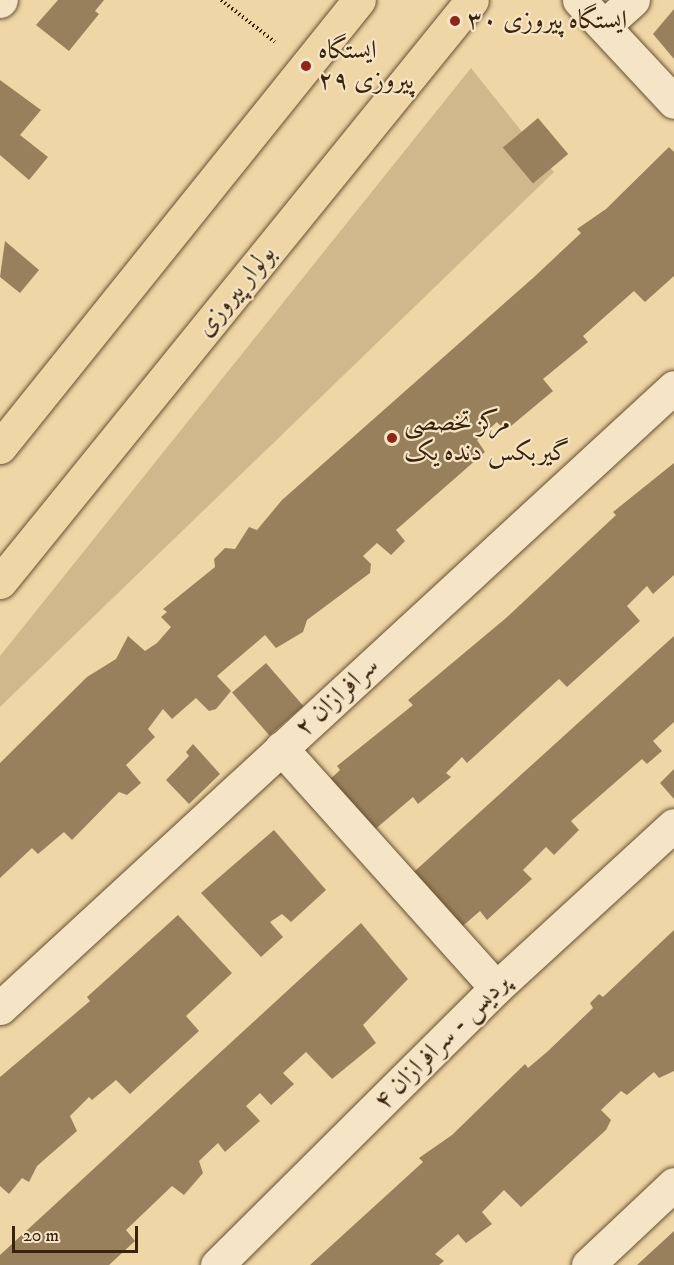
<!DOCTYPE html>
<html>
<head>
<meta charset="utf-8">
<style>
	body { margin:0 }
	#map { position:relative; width:674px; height:1265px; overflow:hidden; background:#efd6a6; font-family:"IM FELL DW Pica",Amiri,serif }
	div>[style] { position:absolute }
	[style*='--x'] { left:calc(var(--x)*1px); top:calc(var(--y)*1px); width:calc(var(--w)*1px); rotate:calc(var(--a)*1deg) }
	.green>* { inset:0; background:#d0b88c }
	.building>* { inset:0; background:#98805c; transform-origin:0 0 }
	.path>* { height:4px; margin-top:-2px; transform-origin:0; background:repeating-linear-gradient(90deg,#39230b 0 1.5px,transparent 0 4.5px) }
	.roads { filter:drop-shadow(0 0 2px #665032) drop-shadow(0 0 2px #665032) }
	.street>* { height:33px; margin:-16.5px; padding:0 16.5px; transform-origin:16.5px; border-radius:16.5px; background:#f5e4c5 }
	.primary>* { height:33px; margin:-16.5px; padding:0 16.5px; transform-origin:16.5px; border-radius:16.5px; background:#efd6a6 }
	.dots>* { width:16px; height:16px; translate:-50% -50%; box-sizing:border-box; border:3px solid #f5e4c5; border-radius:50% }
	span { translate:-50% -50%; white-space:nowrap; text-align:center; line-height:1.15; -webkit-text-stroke:4.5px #f5e4c5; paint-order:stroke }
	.poi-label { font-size:26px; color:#39230b }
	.left { translate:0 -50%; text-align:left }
	.street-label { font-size:26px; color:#39230b }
	.scale { position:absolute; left:12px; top:1226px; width:126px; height:27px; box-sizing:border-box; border:3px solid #39230b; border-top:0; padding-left:8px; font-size:18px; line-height:21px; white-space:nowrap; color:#39230b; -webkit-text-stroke:4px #f5e4c5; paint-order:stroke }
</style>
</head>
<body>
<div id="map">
	<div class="green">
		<i style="clip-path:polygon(471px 68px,554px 172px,0 707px,0 656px)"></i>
	</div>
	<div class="building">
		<i style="clip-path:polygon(58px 0,104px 0,95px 11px,99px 14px,69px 51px,36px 25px)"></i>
		<i style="clip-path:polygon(674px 9px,674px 59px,653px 34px)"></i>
		<i style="clip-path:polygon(0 80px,41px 110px,20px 135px,48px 157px,29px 180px,0 155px)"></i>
		<i style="left:538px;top:118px;width:47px;height:46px;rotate:50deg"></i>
		<i style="clip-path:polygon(669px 147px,674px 152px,674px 276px,645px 302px,634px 291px,583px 336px,588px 342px,543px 379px,553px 391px,505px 431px,497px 422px,477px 440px,485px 452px,396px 530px,405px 541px,391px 555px,377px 543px,363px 556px,371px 564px,370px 573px,307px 620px,303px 632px,276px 648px,265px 635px,217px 676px,231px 691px,216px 709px,209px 711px,196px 698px,172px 719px,163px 709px,148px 729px,155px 737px,126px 765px,141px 783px,127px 795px,119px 792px,72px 840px,64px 832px,38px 854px,32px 848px,0 878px,0 763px,87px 677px,116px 659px,128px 636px,145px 651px,157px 643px,171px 627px,161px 617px,167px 612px,163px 609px,215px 567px,214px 559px,225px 548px,235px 549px,249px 527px,257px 530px,282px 500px,533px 278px,581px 233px,577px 229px,606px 209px)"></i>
		<i style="clip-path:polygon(5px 241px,39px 270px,20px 293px,0 277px)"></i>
		<i style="clip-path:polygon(674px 463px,674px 575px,653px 594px,647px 586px,627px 606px,640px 621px,567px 687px,559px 679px,467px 763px,462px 757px,446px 773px,451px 777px,418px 804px,413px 797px,366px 837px,321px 788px,340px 770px,337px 766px,413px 705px,408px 700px,506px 618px,616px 515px,613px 512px)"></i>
		<i style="clip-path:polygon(674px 636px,674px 722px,653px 741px,662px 751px,647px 764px,642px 759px,571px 821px,579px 830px,554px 855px,546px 847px,523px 870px,532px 879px,487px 920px,480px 911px,457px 931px,405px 880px)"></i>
		<i style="left:266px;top:663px;width:57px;height:45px;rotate:49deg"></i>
		<i style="clip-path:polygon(193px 744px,220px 774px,189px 804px,166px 780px,189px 756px,186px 752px)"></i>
		<i style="clip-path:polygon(674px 769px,674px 799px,660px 783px)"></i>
		<i style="clip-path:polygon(274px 830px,326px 890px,291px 922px,282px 914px,270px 922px,283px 937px,261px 957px,201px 893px)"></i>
		<i style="clip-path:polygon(178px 915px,232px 973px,186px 1016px,199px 1031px,130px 1094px,116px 1080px,92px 1100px,89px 1097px,70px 1116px,77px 1131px,37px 1166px,29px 1182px,22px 1178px,9px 1194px,0 1186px,0 1077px,90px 1001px,87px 997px)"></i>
		<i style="clip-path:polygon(361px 923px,408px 979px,363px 1025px,376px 1043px,332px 1079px,306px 1052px,283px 1073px,294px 1084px,271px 1105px,260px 1093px,246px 1106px,260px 1121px,225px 1152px,218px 1143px,199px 1161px,203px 1173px,184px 1195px,172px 1186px,126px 1230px,135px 1241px,109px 1265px,0 1265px,0 1255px)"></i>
		<i style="clip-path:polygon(674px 930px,674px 1071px,659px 1078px,654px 1072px,627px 1095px,621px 1091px,601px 1110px,611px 1120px,606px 1130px,521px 1207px,504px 1190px,482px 1212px,492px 1224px,466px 1243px,458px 1234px,435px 1254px,444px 1261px,439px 1265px,310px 1265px,423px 1162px,419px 1158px,452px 1135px,525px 1064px,528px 1068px,547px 1052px,593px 1008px,590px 1003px,599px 994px,603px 997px)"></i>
		<i style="clip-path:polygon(674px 1231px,674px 1265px,637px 1265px,649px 1254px)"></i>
	</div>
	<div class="path">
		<i style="--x:221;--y:0;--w:68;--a:37.9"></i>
	</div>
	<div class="roads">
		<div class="street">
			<i style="--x:579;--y:0;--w:139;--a:47"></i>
			<i style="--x:0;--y:1;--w:1;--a:-45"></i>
			<i style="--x:604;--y:26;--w:39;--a:-42"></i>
			<i style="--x:281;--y:748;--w:322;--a:48.1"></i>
			<i style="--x:0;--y:1008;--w:916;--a:-42.66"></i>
			<i style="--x:217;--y:1265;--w:393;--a:-44.8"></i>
			<i style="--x:496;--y:988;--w:241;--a:-42.5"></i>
			<i style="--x:588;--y:1265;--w:118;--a:-43.3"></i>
		</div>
		<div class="primary">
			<i style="--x:0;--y:447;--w:573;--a:-51.23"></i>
			<i style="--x:0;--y:582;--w:749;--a:-50.96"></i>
		</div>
	</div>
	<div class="dots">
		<i style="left:455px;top:21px;background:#8f2418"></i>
		<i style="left:306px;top:66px;background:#8f2418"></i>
		<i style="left:392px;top:438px;background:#8f2418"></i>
	</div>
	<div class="poi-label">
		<span class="left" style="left:467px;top:21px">ایستگاه پیروزی ۳۰</span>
		<span class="left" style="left:318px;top:66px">ایستگاه<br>پیروزی ۲۹</span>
		<span class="left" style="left:404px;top:438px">مرکز تخصصی<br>گیربکس دنده یک</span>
	</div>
	<div class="street-label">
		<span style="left:236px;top:291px;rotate:-51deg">بولوار پیروزی</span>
		<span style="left:337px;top:697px;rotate:-43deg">سرافرازان ۲</span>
		<span style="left:442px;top:1042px;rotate:-45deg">پردیس - سرافرازان ۴</span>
	</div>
	<div class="scale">20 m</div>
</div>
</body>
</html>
